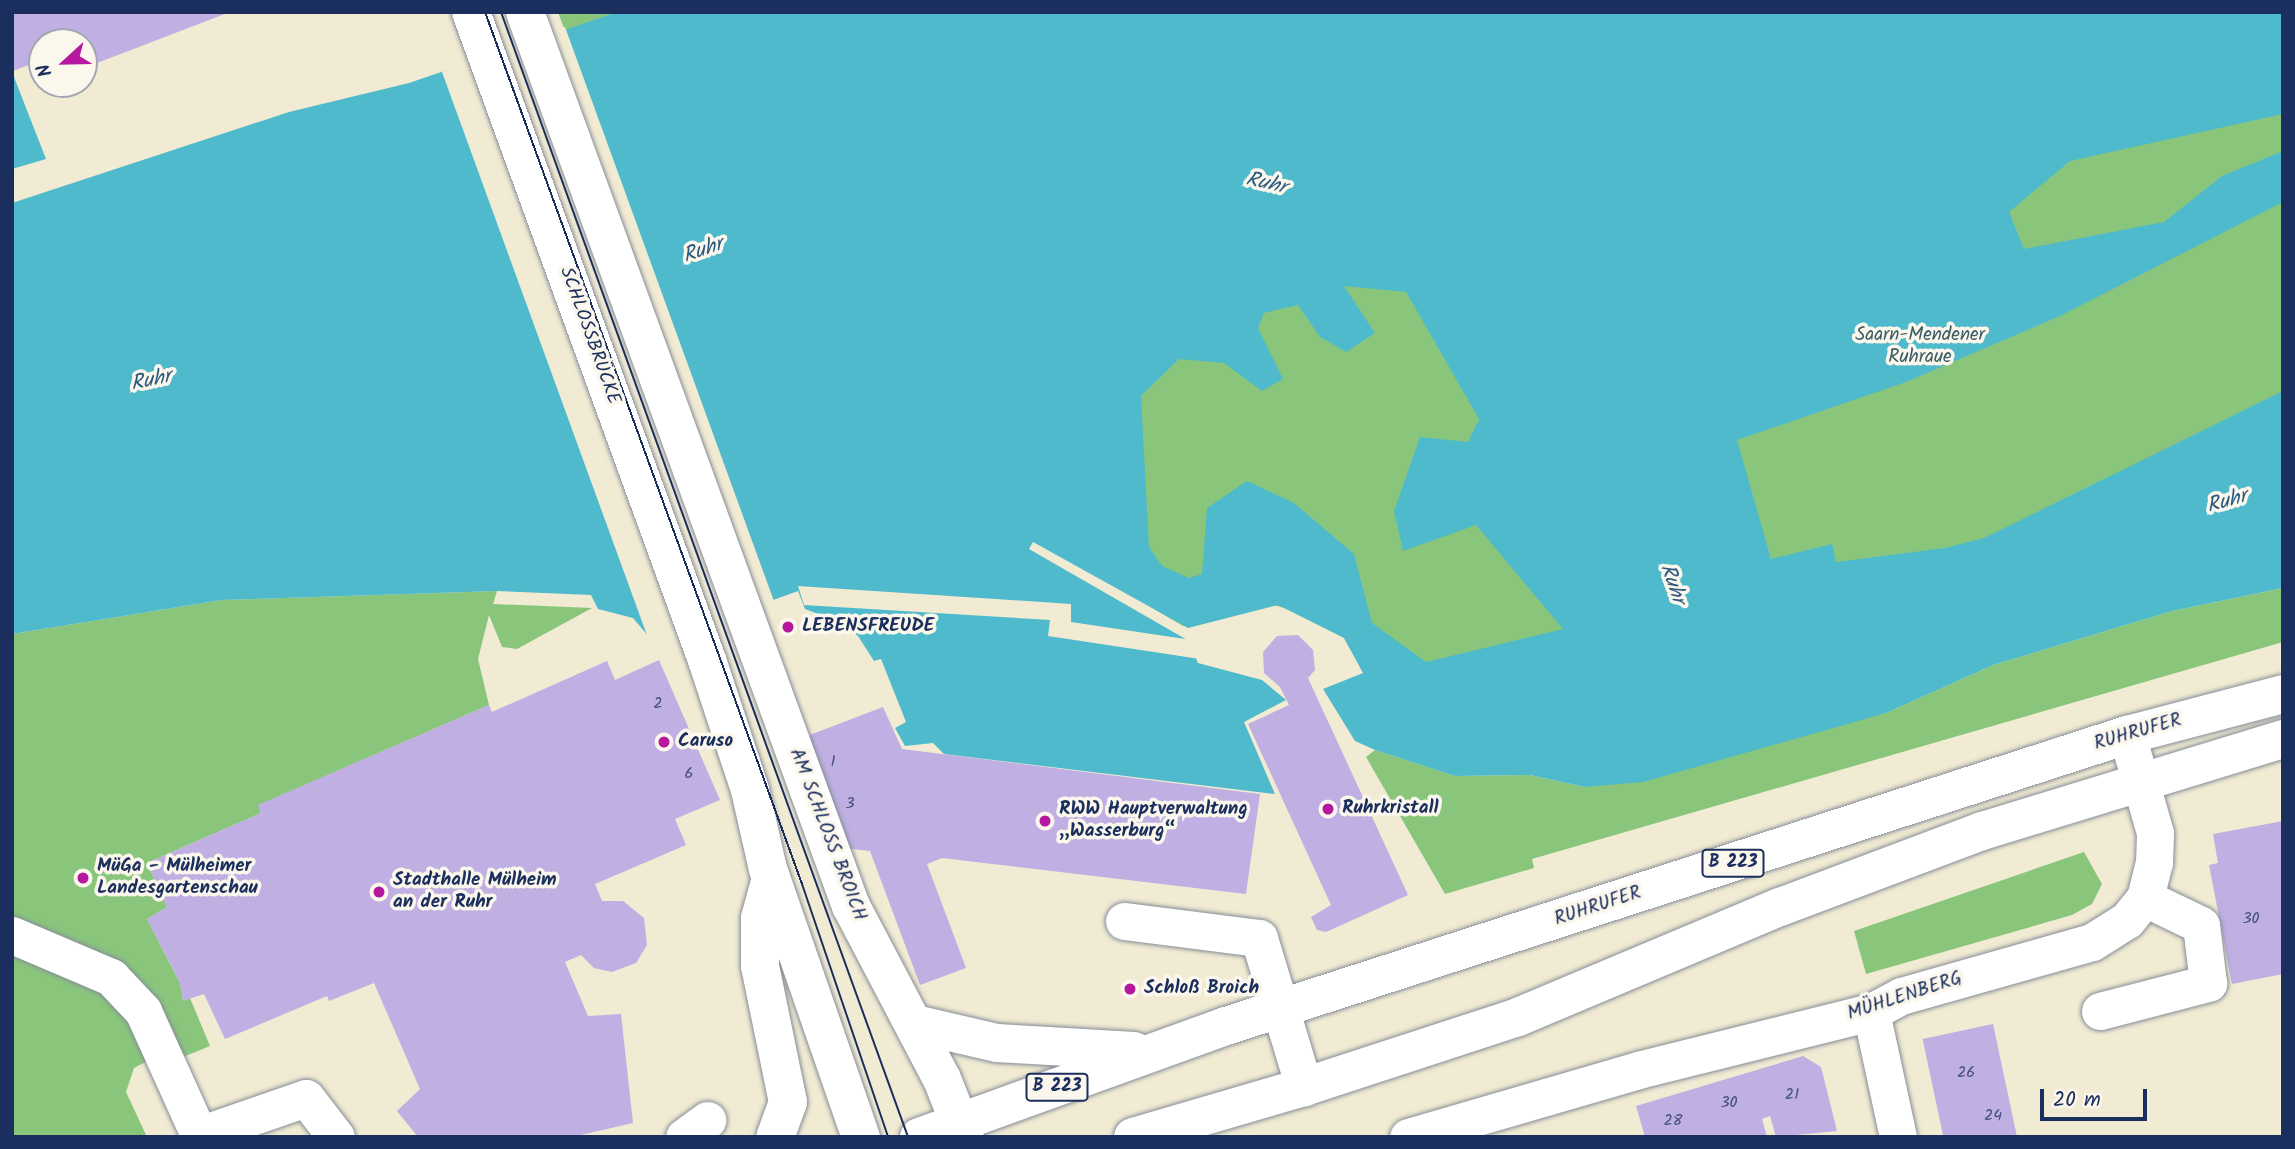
<!DOCTYPE html>
<html>
<head>
<meta charset="utf-8">
<style>
	body { margin:0 }
	#map { position:relative; width:2295px; height:1149px; overflow:hidden; background:#f1ebd3; font-family:Kalam,sans-serif }
	div>[style] { position:absolute }
	[style*='--x'] { left:calc(var(--x)*1px); top:calc(var(--y)*1px); width:calc(var(--w)*1px); rotate:calc(var(--a)*1deg) }
	.green>* { inset:0; background:#89c67c }
	.water>* { inset:0; background:#4fbacb }
	.pier>* { inset:0; background:#f1ebd3; transform-origin:0 0 }
	.building>* { inset:0; background:#bfafe3; transform-origin:0 0 }
	.roads { filter:drop-shadow(0 0 2px #868d98) drop-shadow(0 0 2px #868d98) }
	.minor>* { height:37px; margin:-18.5px; padding:0 18.5px; transform-origin:18.5px; border-radius:18.5px; background:#fff }
	.major>* { height:38px; margin:-19px; padding:0 19px; transform-origin:19px; border-radius:19px; background:#fff }
	.tram>* { height:2px; margin:-1px; padding:0 1px; transform-origin:1px; border-radius:1px; background:#1b2f5e }
	.dots>* { width:19px; height:19px; translate:-50% -50%; box-sizing:border-box; border:4px solid #fbf7ec; border-radius:50% }
	span { translate:-50% -50%; white-space:nowrap; text-align:center; line-height:1.15; -webkit-text-stroke:7px #fbf7ec; paint-order:stroke }
	.number-label { font-size:16px; color:#444f7f }
	.number-label span { -webkit-text-stroke-width:0 }
	.shield-label span { padding:2px 5px; background:#fbf7ec; border:2px solid; border-radius:5px; -webkit-text-stroke-width:0 }
	.shield-label { font-size:18px; color:#1b2f5e; font-weight:700 }
	.street-label { font-size:19px; color:#1b2f5e }
	.park-label { font-size:19px; color:#3c5c67 }
	.poi-label { font-size:19px; color:#1b2f5e; font-weight:700 }
	.left { translate:0 -50%; text-align:left }
	.water-label { font-size:21px; color:#2b597f; font-style:italic }
	.frame { position:absolute; inset:0; border:14px solid #1b2f5e; pointer-events:none }
	.north { position:absolute; left:28px; top:28px; width:70px; height:70px; box-sizing:border-box; background:#fbf7ec; border:2px solid #a1a7b3; border-radius:50%; rotate:248deg; font-size:19px; font-weight:700; line-height:28px; text-align:center; color:#1b2f5e }
	.north::after { content:''; display:block; margin:auto; width:24px; height:32px; background:#b5179e; clip-path:polygon(50% 0,100% 100%,50% 72%,0 100%) }
	.scale { position:absolute; left:2040px; top:1089px; width:107px; height:32px; box-sizing:border-box; border:4px solid #1b2f5e; border-top:0; padding-left:9px; font-size:21px; line-height:24px; white-space:nowrap; color:#1b2f5e; -webkit-text-stroke:5px #fbf7ec; paint-order:stroke }
</style>
</head>
<body>
<div id="map">
	<div class="green">
		<i style="clip-path:polygon(558px 12px,617px 12px,565px 31px)"></i>
		<i style="clip-path:polygon(2283px 12px,2283px 516px,1364px 673px,1344px 638px,1301px 613px,1253px 599px,1183px 626px,1015px 527px,1002px 368px)"></i>
		<i style="clip-path:polygon(2283px 588px,2283px 642px,1532px 859px,1534px 868px,1445px 894px,1366px 757px,1375px 750px,1455px 776px,1530px 775px,1585px 787px,1886px 713px,1993px 665px,2172px 611px)"></i>
		<i style="clip-path:polygon(497px 591px,493px 604px,592px 608px,517px 649px,502px 647px,489px 615px,478px 659px,489px 705px,259px 805px,261px 813px,147px 863px,167px 907px,147px 919px,180px 983px,183px 1000px,190px 998px,210px 1046px,178px 1059px,153px 1058px,134px 1068px,126px 1092px,147px 1137px,12px 1137px,12px 634px,222px 600px)"></i>
		<i style="clip-path:polygon(2084px 852px,2102px 884px,2092px 904px,2072px 915px,1866px 974px,1854px 931px)"></i>
	</div>
	<div class="water">
		<i style="clip-path:polygon(evenodd,617px 12px,2283px 12px,2283px 114px,2070px 161px,2009px 212px,2024px 249px,2164px 222px,2222px 176px,2283px 151px,2283px 202px,2060px 316px,1906px 382px,1737px 440px,1771px 559px,1832px 544px,1836px 562px,1945px 548px,1984px 538px,2283px 391px,2283px 588px,2172px 611px,1993px 665px,1886px 713px,1643px 782px,1585px 787px,1530px 775px,1455px 776px,1375px 750px,1355px 741px,1323px 689px,1363px 673px,1344px 638px,1278px 605px,1188px 628px,1033px 542px,1029px 549px,1189px 641px,1198px 663px,1262px 680px,1286px 700px,1244px 722px,1275px 794px,944px 754px,933px 743px,905px 746px,895px 728px,906px 722px,881px 659px,874px 661px,858px 636px,837px 621px,805px 609px,798px 591px,654px 643px,633px 618px,598px 609px,591px 595px,497px 591px,222px 600px,12px 634px,12px 203px,289px 112px,409px 83px,617px 12px,1344px 286px,1406px 292px,1479px 419px,1468px 442px,1420px 437px,1394px 511px,1403px 551px,1476px 525px,1563px 629px,1426px 662px,1372px 623px,1354px 554px,1294px 503px,1247px 481px,1207px 508px,1202px 574px,1189px 578px,1162px 566px,1149px 547px,1141px 396px,1179px 359px,1224px 363px,1262px 391px,1283px 379px,1258px 328px,1264px 313px,1298px 305px,1320px 337px,1346px 352px,1375px 333px,1344px 286px)"></i>
		<i style="clip-path:polygon(12px 72px,46px 159px,12px 169px)"></i>
	</div>
	<div class="pier">
		<i style="left:565px;top:27px;width:613px;height:131px;rotate:70deg"></i>
		<i style="clip-path:polygon(798px 586px,1071px 604px,1071px 622px,1192px 640px,1200px 659px,1048px 636px,1050px 620px,804px 605px)"></i>
	</div>
	<div class="building">
		<i style="clip-path:polygon(14px 12px,230px 12px,84px 68px,84px 42px,42px 42px,42px 60px,13px 71px)"></i>
		<i style="clip-path:polygon(1298px 635px,1313px 650px,1315px 670px,1308px 678px,1408px 895px,1326px 932px,1317px 930px,1311px 917px,1331px 905px,1248px 724px,1289px 705px,1280px 687px,1264px 673px,1263px 652px,1277px 636px)"></i>
		<i style="clip-path:polygon(659px 660px,720px 800px,675px 819px,686px 845px,595px 884px,602px 901px,623px 901px,644px 918px,647px 945px,636px 963px,612px 972px,594px 968px,581px 955px,565px 962px,588px 1016px,621px 1014px,633px 1123px,572px 1137px,418px 1137px,397px 1111px,420px 1089px,374px 983px,329px 1001px,327px 996px,225px 1039px,204px 994px,183px 1001px,180px 983px,147px 919px,167px 907px,147px 863px,261px 813px,258px 805px,489px 705px,492px 712px,607px 661px,615px 680px)"></i>
		<i style="clip-path:polygon(883px 707px,902px 749px,1260px 794px,1246px 894px,942px 858px,927px 864px,966px 968px,920px 985px,870px 851px,844px 848px,802px 738px)"></i>
		<i style="clip-path:polygon(2283px 821px,2283px 974px,2232px 984px,2209px 865px,2218px 863px,2213px 834px)"></i>
		<i style="left:1993px;top:1024px;width:115px;height:72px;rotate:78deg"></i>
		<i style="clip-path:polygon(1803px 1056px,1821px 1067px,1837px 1131px,1776px 1137px,1770px 1116px,1762px 1119px,1767px 1137px,1645px 1137px,1636px 1106px)"></i>
	</div>
	<div class="roads">
		<div class="minor">
			<i style="--x:1124;--y:921;--w:136;--a:7.2"></i>
			<i style="--x:1259;--y:938;--w:156;--a:73.2"></i>
			<i style="--x:12;--y:935;--w:108;--a:23"></i>
			<i style="--x:111;--y:977;--w:47;--a:46.7"></i>
			<i style="--x:143;--y:1011;--w:136;--a:65.7"></i>
			<i style="--x:199;--y:1135;--w:113;--a:-19.1"></i>
			<i style="--x:306;--y:1098;--w:49;--a:52.4"></i>
			<i style="--x:2100;--y:1011;--w:112;--a:-14.5"></i>
			<i style="--x:2208;--y:983;--w:58;--a:-96.9"></i>
			<i style="--x:2201;--y:925;--w:62;--a:-154.3"></i>
			<i style="--x:1871;--y:1012;--w:128;--a:77.8"></i>
			<i style="--x:684;--y:1137;--w:29;--a:-36"></i>
			<i style="--x:1408;--y:1137;--w:240;--a:-16.2"></i>
			<i style="--x:1638;--y:1070;--w:240;--a:-14"></i>
			<i style="--x:1871;--y:1012;--w:34;--a:-28"></i>
			<i style="--x:1901;--y:996;--w:198;--a:-15.8"></i>
			<i style="--x:2092;--y:942;--w:41;--a:-32.2"></i>
			<i style="--x:2127;--y:920;--w:28;--a:-51"></i>
			<i style="--x:2145;--y:898;--w:36;--a:-76"></i>
			<i style="--x:2154;--y:863;--w:30;--a:-88"></i>
			<i style="--x:2155;--y:833;--w:102;--a:-105.9"></i>
		</div>
		<div class="major">
			<i style="--x:471;--y:12;--w:690;--a:69.99"></i>
			<i style="--x:707;--y:660;--w:137;--a:71.7"></i>
			<i style="--x:750;--y:790;--w:81;--a:77.2"></i>
			<i style="--x:768;--y:869;--w:284;--a:70.9"></i>
			<i style="--x:525;--y:12;--w:952;--a:69.97"></i>
			<i style="--x:851;--y:906;--w:195;--a:62.3"></i>
			<i style="--x:942;--y:1079;--w:62;--a:68.4"></i>
			<i style="--x:771;--y:878;--w:41;--a:105.4"></i>
			<i style="--x:760;--y:918;--w:48;--a:90"></i>
			<i style="--x:760;--y:966;--w:139;--a:78.4"></i>
			<i style="--x:788;--y:1102;--w:37;--a:110"></i>
			<i style="--x:915;--y:1024;--w:84;--a:13"></i>
			<i style="--x:997;--y:1043;--w:137;--a:3.3"></i>
			<i style="--x:919;--y:1137;--w:326;--a:-19.9"></i>
			<i style="--x:1226;--y:1026;--w:947;--a:-17.9"></i>
			<i style="--x:2127;--y:735;--w:161;--a:-14.7"></i>
			<i style="--x:1133;--y:1137;--w:178;--a:-16.3"></i>
			<i style="--x:1304;--y:1087;--w:225;--a:-18.1"></i>
			<i style="--x:1518;--y:1017;--w:284;--a:-22.8"></i>
			<i style="--x:1780;--y:907;--w:216;--a:-20.6"></i>
			<i style="--x:1982;--y:831;--w:315;--a:-17"></i>
		</div>
	</div>
	<div class="tram">
		<i style="--x:485;--y:12;--w:928;--a:70.02"></i>
		<i style="--x:802;--y:884;--w:267;--a:71.2"></i>
		<i style="--x:501;--y:12;--w:1196;--a:70.11"></i>
	</div>
	<div class="dots">
		<i style="left:788px;top:627px;background:#b5179e"></i>
		<i style="left:664px;top:742px;background:#b5179e"></i>
		<i style="left:1328px;top:809px;background:#b5179e"></i>
		<i style="left:1045px;top:821px;background:#b5179e"></i>
		<i style="left:83px;top:878px;background:#b5179e"></i>
		<i style="left:379px;top:892px;background:#b5179e"></i>
		<i style="left:1130px;top:989px;background:#b5179e"></i>
	</div>
	<div class="number-label">
		<span style="left:658px;top:704px">2</span>
		<span style="left:833px;top:762px">1</span>
		<span style="left:689px;top:774px">6</span>
		<span style="left:850px;top:804px">3</span>
		<span style="left:2251px;top:919px">30</span>
		<span style="left:1966px;top:1073px">26</span>
		<span style="left:1792px;top:1095px">21</span>
		<span style="left:1729px;top:1103px">30</span>
		<span style="left:1993px;top:1116px">24</span>
		<span style="left:1673px;top:1121px">28</span>
	</div>
	<div class="shield-label">
		<span style="left:1733px;top:863px">B 223</span>
		<span style="left:1057px;top:1087px">B 223</span>
	</div>
	<div class="street-label">
		<span style="left:589px;top:336px;rotate:70deg">SCHLOSSBRÜCKE</span>
		<span style="left:2138px;top:733px;rotate:-16deg">RUHRUFER</span>
		<span style="left:827px;top:835px;rotate:69deg">AM SCHLOSS BROICH</span>
		<span style="left:1598px;top:907px;rotate:-18deg">RUHRUFER</span>
		<span style="left:1905px;top:997px;rotate:-18deg">MÜHLENBERG</span>
	</div>
	<div class="park-label">
		<span style="left:1920px;top:347px">Saarn-Mendener<br>Ruhraue</span>
	</div>
	<div class="poi-label">
		<span class="left" style="left:802px;top:627px">LEBENSFREUDE</span>
		<span class="left" style="left:678px;top:742px">Caruso</span>
		<span class="left" style="left:1342px;top:809px">Ruhrkristall</span>
		<span class="left" style="left:1059px;top:821px">RWW Hauptverwaltung<br>„Wasserburg“</span>
		<span class="left" style="left:97px;top:878px">MüGa - Mülheimer<br>Landesgartenschau</span>
		<span class="left" style="left:393px;top:892px">Stadthalle Mülheim<br>an der Ruhr</span>
		<span class="left" style="left:1144px;top:989px">Schloß Broich</span>
	</div>
	<div class="water-label">
		<span style="left:1266px;top:184px;rotate:13deg">Ruhr</span>
		<span style="left:703px;top:251px;rotate:-19deg">Ruhr</span>
		<span style="left:151px;top:381px;rotate:-12deg">Ruhr</span>
		<span style="left:2227px;top:502px;rotate:-16deg">Ruhr</span>
		<span style="left:1672px;top:584px;rotate:71deg">Ruhr</span>
	</div>
	<div class="frame"></div>
	<div class="north">N</div>
	<div class="scale">20 m</div>
</div>
</body>
</html>
